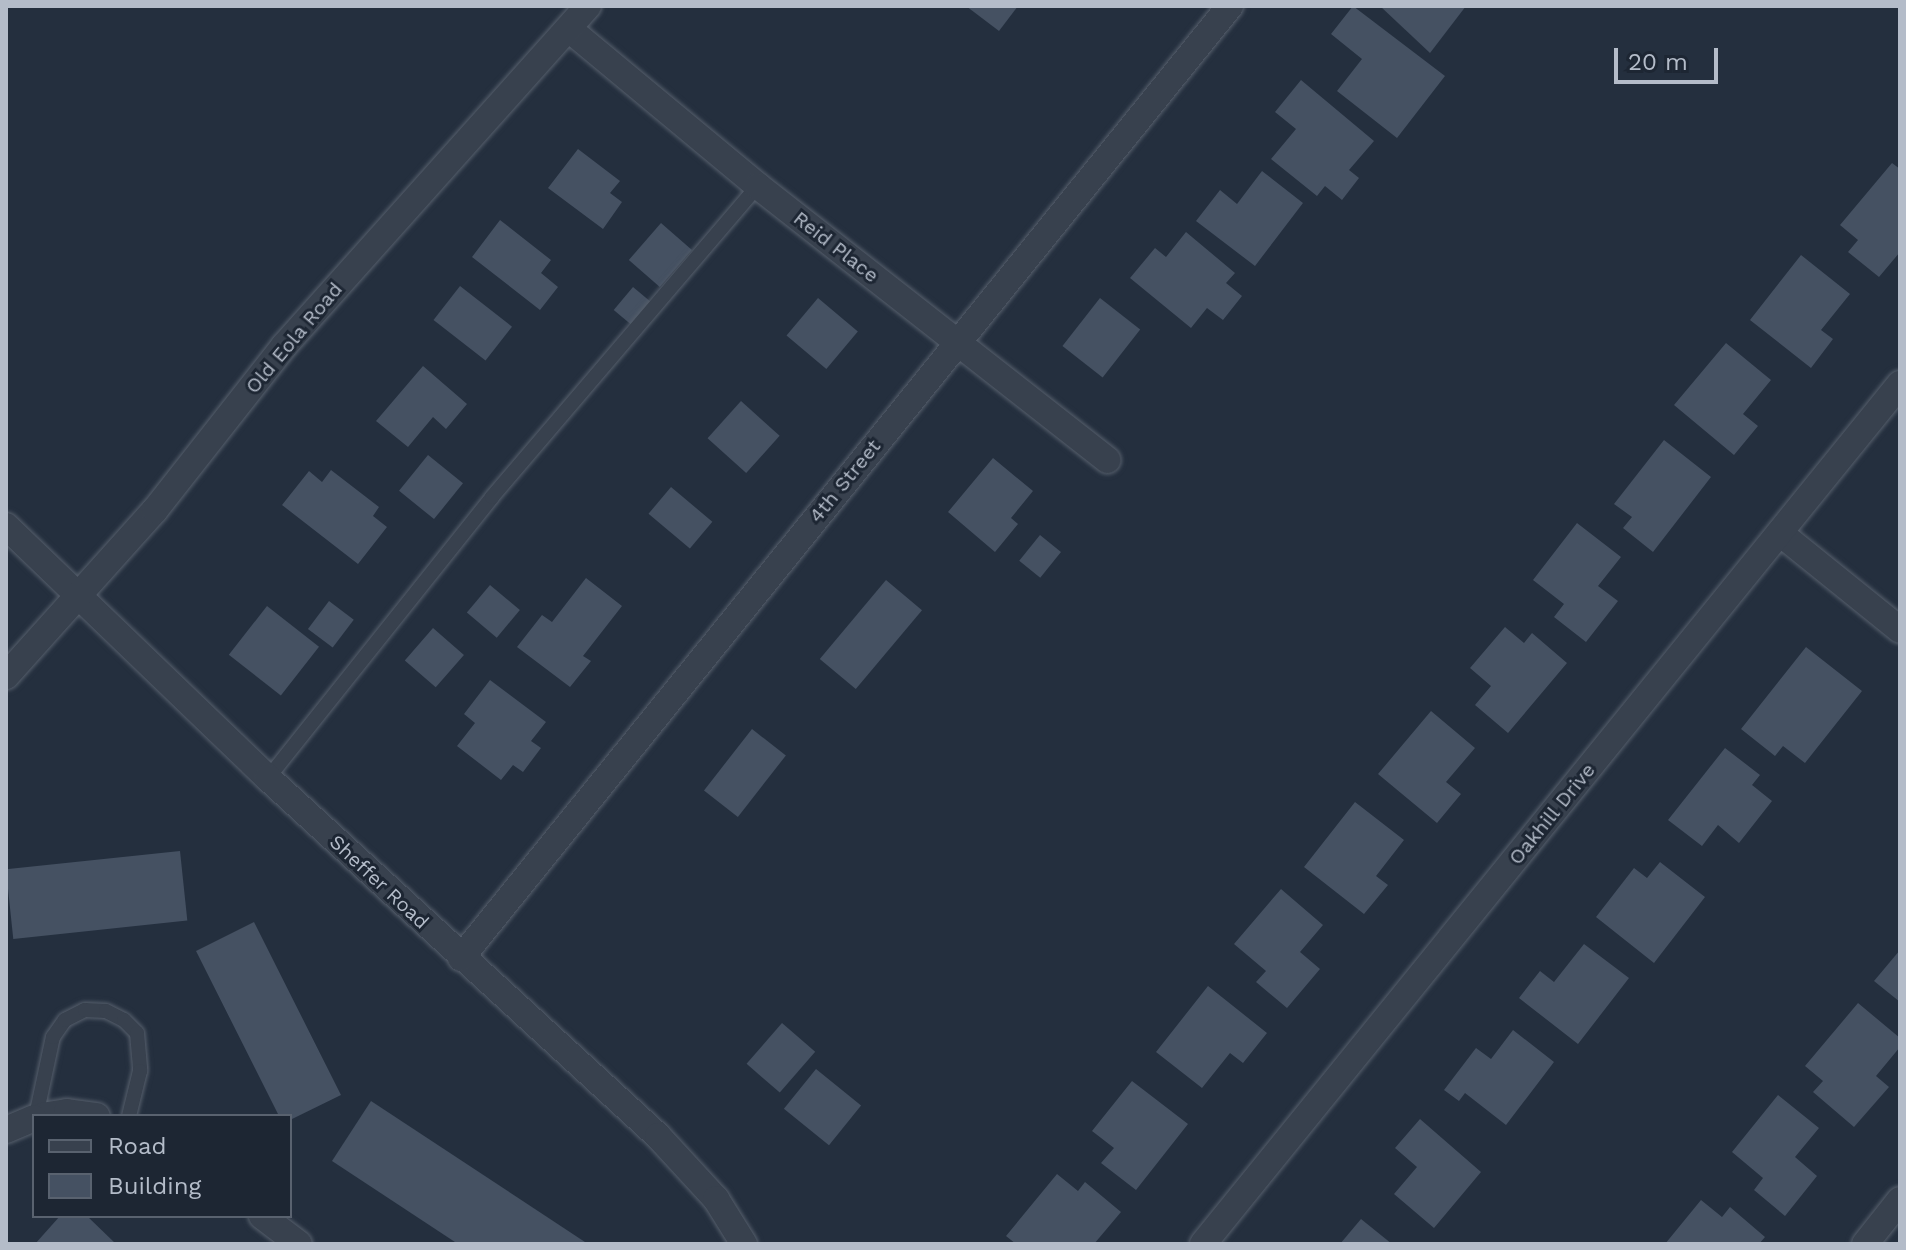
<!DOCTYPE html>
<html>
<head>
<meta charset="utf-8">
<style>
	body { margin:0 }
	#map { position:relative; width:1906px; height:1250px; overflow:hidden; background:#242f3e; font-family:"Work Sans",sans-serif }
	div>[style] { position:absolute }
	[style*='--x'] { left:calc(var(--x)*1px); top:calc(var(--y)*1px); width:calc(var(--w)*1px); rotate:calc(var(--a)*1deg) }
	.building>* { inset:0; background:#455162; transform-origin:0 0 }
	.roads { filter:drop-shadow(0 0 2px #565f6c) drop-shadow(0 0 2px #565f6c) }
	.lane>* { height:14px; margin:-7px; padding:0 7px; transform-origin:7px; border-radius:7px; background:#38414e }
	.street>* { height:26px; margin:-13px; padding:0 13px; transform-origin:13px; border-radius:13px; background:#38414e }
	span { translate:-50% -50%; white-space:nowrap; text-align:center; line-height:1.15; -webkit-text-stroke:6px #1d2633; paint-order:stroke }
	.street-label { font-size:20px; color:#b4bcc9 }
	.frame { position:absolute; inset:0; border:8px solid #b4bcc9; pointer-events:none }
	.legend { position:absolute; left:32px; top:1114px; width:260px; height:104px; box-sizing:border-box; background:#1d2633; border:2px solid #59626f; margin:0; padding:10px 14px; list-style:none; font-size:24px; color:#b4bcc9 }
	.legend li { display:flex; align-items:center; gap:16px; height:40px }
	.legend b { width:40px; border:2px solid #59626f }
	.scale { position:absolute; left:1614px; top:48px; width:104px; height:36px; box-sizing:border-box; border:4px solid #b4bcc9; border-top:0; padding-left:10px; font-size:24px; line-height:28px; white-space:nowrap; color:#b4bcc9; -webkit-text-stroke:6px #1d2633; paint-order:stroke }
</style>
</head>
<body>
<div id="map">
	<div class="building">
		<i style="clip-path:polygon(966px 6px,1018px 6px,999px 31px)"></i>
		<i style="clip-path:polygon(1353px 6px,1445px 76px,1397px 138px,1337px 91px,1362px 59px,1331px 34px)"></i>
		<i style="clip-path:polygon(1380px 6px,1466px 6px,1430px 53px)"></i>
		<i style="clip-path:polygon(1301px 80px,1374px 141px,1349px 170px,1359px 178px,1342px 200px,1325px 186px,1317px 196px,1271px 159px,1296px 129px,1275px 112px)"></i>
		<i style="clip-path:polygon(578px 149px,620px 181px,610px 193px,622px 202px,603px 229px,548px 188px)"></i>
		<i style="clip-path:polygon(1892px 163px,1900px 169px,1900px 252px,1879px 277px,1848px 252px,1858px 240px,1840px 225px)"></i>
		<i style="clip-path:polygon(1262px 171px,1303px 203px,1255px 266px,1196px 221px,1220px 190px,1237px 204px)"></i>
		<i style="clip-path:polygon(500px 220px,551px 260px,541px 273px,558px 287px,540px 310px,472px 257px)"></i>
		<i style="left:661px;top:223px;width:41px;height:49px;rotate:41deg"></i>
		<i style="clip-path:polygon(1186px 232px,1235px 273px,1226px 283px,1242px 296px,1223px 320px,1207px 308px,1191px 328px,1130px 278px,1155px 248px,1166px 257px)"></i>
		<i style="clip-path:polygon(1801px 255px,1850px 294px,1821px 330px,1833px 339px,1811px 368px,1750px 320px)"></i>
		<i style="left:460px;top:286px;width:66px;height:43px;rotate:38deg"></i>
		<i style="left:633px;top:287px;width:25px;height:30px;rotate:40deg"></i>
		<i style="left:818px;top:298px;width:52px;height:49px;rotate:40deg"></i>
		<i style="left:1100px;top:298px;width:51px;height:61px;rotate:38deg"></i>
		<i style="clip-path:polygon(1726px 343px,1771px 380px,1743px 414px,1758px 426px,1734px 455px,1674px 405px)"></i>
		<i style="clip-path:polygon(423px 366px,467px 404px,446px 429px,433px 417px,408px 447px,376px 421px)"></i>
		<i style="left:741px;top:401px;width:52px;height:50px;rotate:42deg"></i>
		<i style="clip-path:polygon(1664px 440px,1711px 477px,1653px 552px,1623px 528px,1632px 517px,1614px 504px)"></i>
		<i style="left:428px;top:455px;width:45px;height:46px;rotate:39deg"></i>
		<i style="clip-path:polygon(993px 458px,1033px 491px,1011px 518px,1018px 524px,995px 552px,948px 512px)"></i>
		<i style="clip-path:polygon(331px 470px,379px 507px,373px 516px,387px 527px,358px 564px,282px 505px,309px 471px,322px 482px)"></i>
		<i style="left:671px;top:487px;width:54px;height:35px;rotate:40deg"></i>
		<i style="clip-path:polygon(1577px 523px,1621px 557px,1598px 586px,1618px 601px,1586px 642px,1554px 617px,1564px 604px,1533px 580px)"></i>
		<i style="left:1040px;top:535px;width:27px;height:33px;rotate:39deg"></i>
		<i style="clip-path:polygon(586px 578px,622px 606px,583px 656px,591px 661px,570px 687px,517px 647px,542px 615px,552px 622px)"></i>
		<i style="left:886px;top:580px;width:47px;height:103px;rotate:40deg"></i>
		<i style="left:490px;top:585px;width:39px;height:36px;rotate:40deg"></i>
		<i style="left:329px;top:601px;width:31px;height:35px;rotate:37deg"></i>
		<i style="left:267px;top:606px;width:66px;height:62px;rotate:38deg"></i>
		<i style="clip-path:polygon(1505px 627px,1524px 643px,1532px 633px,1567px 663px,1508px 733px,1475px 705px,1491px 686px,1470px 668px)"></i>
		<i style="left:433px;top:628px;width:41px;height:43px;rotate:41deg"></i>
		<i style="clip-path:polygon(1806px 647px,1862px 691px,1805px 763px,1783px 746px,1775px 756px,1741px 729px)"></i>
		<i style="clip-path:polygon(490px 680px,546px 722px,531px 741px,541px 748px,523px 772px,513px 765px,501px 780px,457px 746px,475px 723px,464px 714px)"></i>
		<i style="clip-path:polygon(1431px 711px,1475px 748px,1446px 782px,1461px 794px,1437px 823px,1378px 774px)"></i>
		<i style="left:752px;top:729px;width:43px;height:78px;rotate:38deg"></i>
		<i style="clip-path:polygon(1725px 748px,1760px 775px,1752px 785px,1772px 801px,1739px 843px,1718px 825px,1702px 846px,1668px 820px)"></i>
		<i style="clip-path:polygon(1355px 802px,1404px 840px,1376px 876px,1388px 885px,1364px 914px,1304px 867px)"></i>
		<i style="left:180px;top:851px;width:70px;height:175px;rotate:84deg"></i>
		<i style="clip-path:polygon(1660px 862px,1705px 897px,1654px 963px,1596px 917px,1634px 868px,1647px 878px)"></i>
		<i style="clip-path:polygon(1281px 889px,1323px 925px,1300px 952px,1320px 969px,1287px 1008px,1256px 982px,1266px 971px,1234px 944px)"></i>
		<i style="clip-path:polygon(254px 922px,341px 1095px,290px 1120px,290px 1116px,279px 1116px,196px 951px)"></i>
		<i style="clip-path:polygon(1584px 944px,1629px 978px,1578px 1044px,1519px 998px,1540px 971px,1554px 982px)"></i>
		<i style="clip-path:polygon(1900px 950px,1900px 1002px,1874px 981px)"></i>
		<i style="clip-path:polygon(1208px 986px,1267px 1033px,1243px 1063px,1230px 1053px,1202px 1088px,1156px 1052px)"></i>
		<i style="clip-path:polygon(1858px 1003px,1900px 1038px,1900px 1047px,1876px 1076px,1889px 1087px,1854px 1127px,1813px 1092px,1823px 1081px,1805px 1066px)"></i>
		<i style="left:782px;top:1023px;width:44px;height:54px;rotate:41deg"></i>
		<i style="clip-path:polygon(1513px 1030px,1554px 1062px,1506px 1125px,1465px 1093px,1459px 1101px,1444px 1090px,1476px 1048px,1491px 1059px)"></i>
		<i style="left:816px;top:1069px;width:58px;height:51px;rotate:39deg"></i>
		<i style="clip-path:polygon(1132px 1081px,1188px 1124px,1136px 1190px,1101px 1163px,1114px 1148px,1092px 1131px)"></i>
		<i style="clip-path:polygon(1778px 1095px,1819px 1128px,1795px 1157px,1817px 1176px,1785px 1216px,1754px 1190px,1763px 1178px,1732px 1152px)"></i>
		<i style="clip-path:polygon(371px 1101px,588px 1244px,458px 1244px,332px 1161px)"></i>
		<i style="clip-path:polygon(1420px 1119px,1481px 1172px,1434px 1228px,1394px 1194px,1417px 1167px,1395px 1148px)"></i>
		<i style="clip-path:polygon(1057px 1174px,1078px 1191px,1085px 1182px,1121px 1212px,1094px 1244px,1016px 1244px,1006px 1236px)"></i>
		<i style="clip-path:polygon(1701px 1200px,1722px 1217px,1730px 1207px,1765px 1237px,1759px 1244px,1665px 1244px)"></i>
		<i style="clip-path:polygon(60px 1216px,87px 1216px,116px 1244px,35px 1244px)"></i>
		<i style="clip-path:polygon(1361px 1219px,1392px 1244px,1340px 1244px)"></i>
	</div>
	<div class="roads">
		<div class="lane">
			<i style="--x:268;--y:778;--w:359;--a:-51.4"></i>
			<i style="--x:492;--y:497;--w:409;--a:-49.5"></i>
			<i style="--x:36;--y:1116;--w:81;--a:-77.9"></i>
			<i style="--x:53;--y:1037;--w:21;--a:-55"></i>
			<i style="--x:65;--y:1020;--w:22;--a:-27"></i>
			<i style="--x:85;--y:1010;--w:21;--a:3"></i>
			<i style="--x:106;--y:1011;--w:20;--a:27"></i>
			<i style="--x:124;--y:1020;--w:18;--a:45"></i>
			<i style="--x:137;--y:1033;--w:38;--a:85"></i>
			<i style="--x:140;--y:1071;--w:46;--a:103.7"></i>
		</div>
		<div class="street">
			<i style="--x:569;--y:29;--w:246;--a:39.7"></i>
			<i style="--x:758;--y:186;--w:444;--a:38.1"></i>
			<i style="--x:6;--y:526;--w:364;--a:43.9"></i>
			<i style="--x:268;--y:778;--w:529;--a:42.55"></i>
			<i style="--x:658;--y:1136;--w:86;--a:47.4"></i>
			<i style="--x:716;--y:1199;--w:53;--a:58.1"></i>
			<i style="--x:1780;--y:533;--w:154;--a:38.9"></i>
			<i style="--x:6;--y:676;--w:223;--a:-48.1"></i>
			<i style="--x:155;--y:510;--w:209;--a:-51.8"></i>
			<i style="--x:284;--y:346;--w:456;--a:-48.2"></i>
			<i style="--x:461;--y:958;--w:1224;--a:-51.07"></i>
			<i style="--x:42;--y:1116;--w:25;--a:-9"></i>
			<i style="--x:67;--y:1112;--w:30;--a:8"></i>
			<i style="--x:6;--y:1130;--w:30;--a:-23"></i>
			<i style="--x:262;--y:1216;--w:46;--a:37.1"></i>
			<i style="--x:1203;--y:1244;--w:1107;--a:-50.98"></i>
			<i style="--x:1865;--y:1244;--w:56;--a:-51.5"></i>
		</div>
	</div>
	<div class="street-label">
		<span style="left:836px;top:247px;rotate:38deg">Reid Place</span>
		<span style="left:294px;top:338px;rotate:-50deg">Old Eola Road</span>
		<span style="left:845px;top:481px;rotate:-51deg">4th Street</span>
		<span style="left:1552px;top:814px;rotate:-51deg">Oakhill Drive</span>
		<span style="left:379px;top:882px;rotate:43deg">Sheffer Road</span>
	</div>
	<div class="frame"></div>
	<ul class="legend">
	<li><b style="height:10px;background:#38414e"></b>Road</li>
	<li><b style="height:22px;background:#455162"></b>Building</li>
	</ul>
	<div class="scale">20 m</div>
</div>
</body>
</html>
